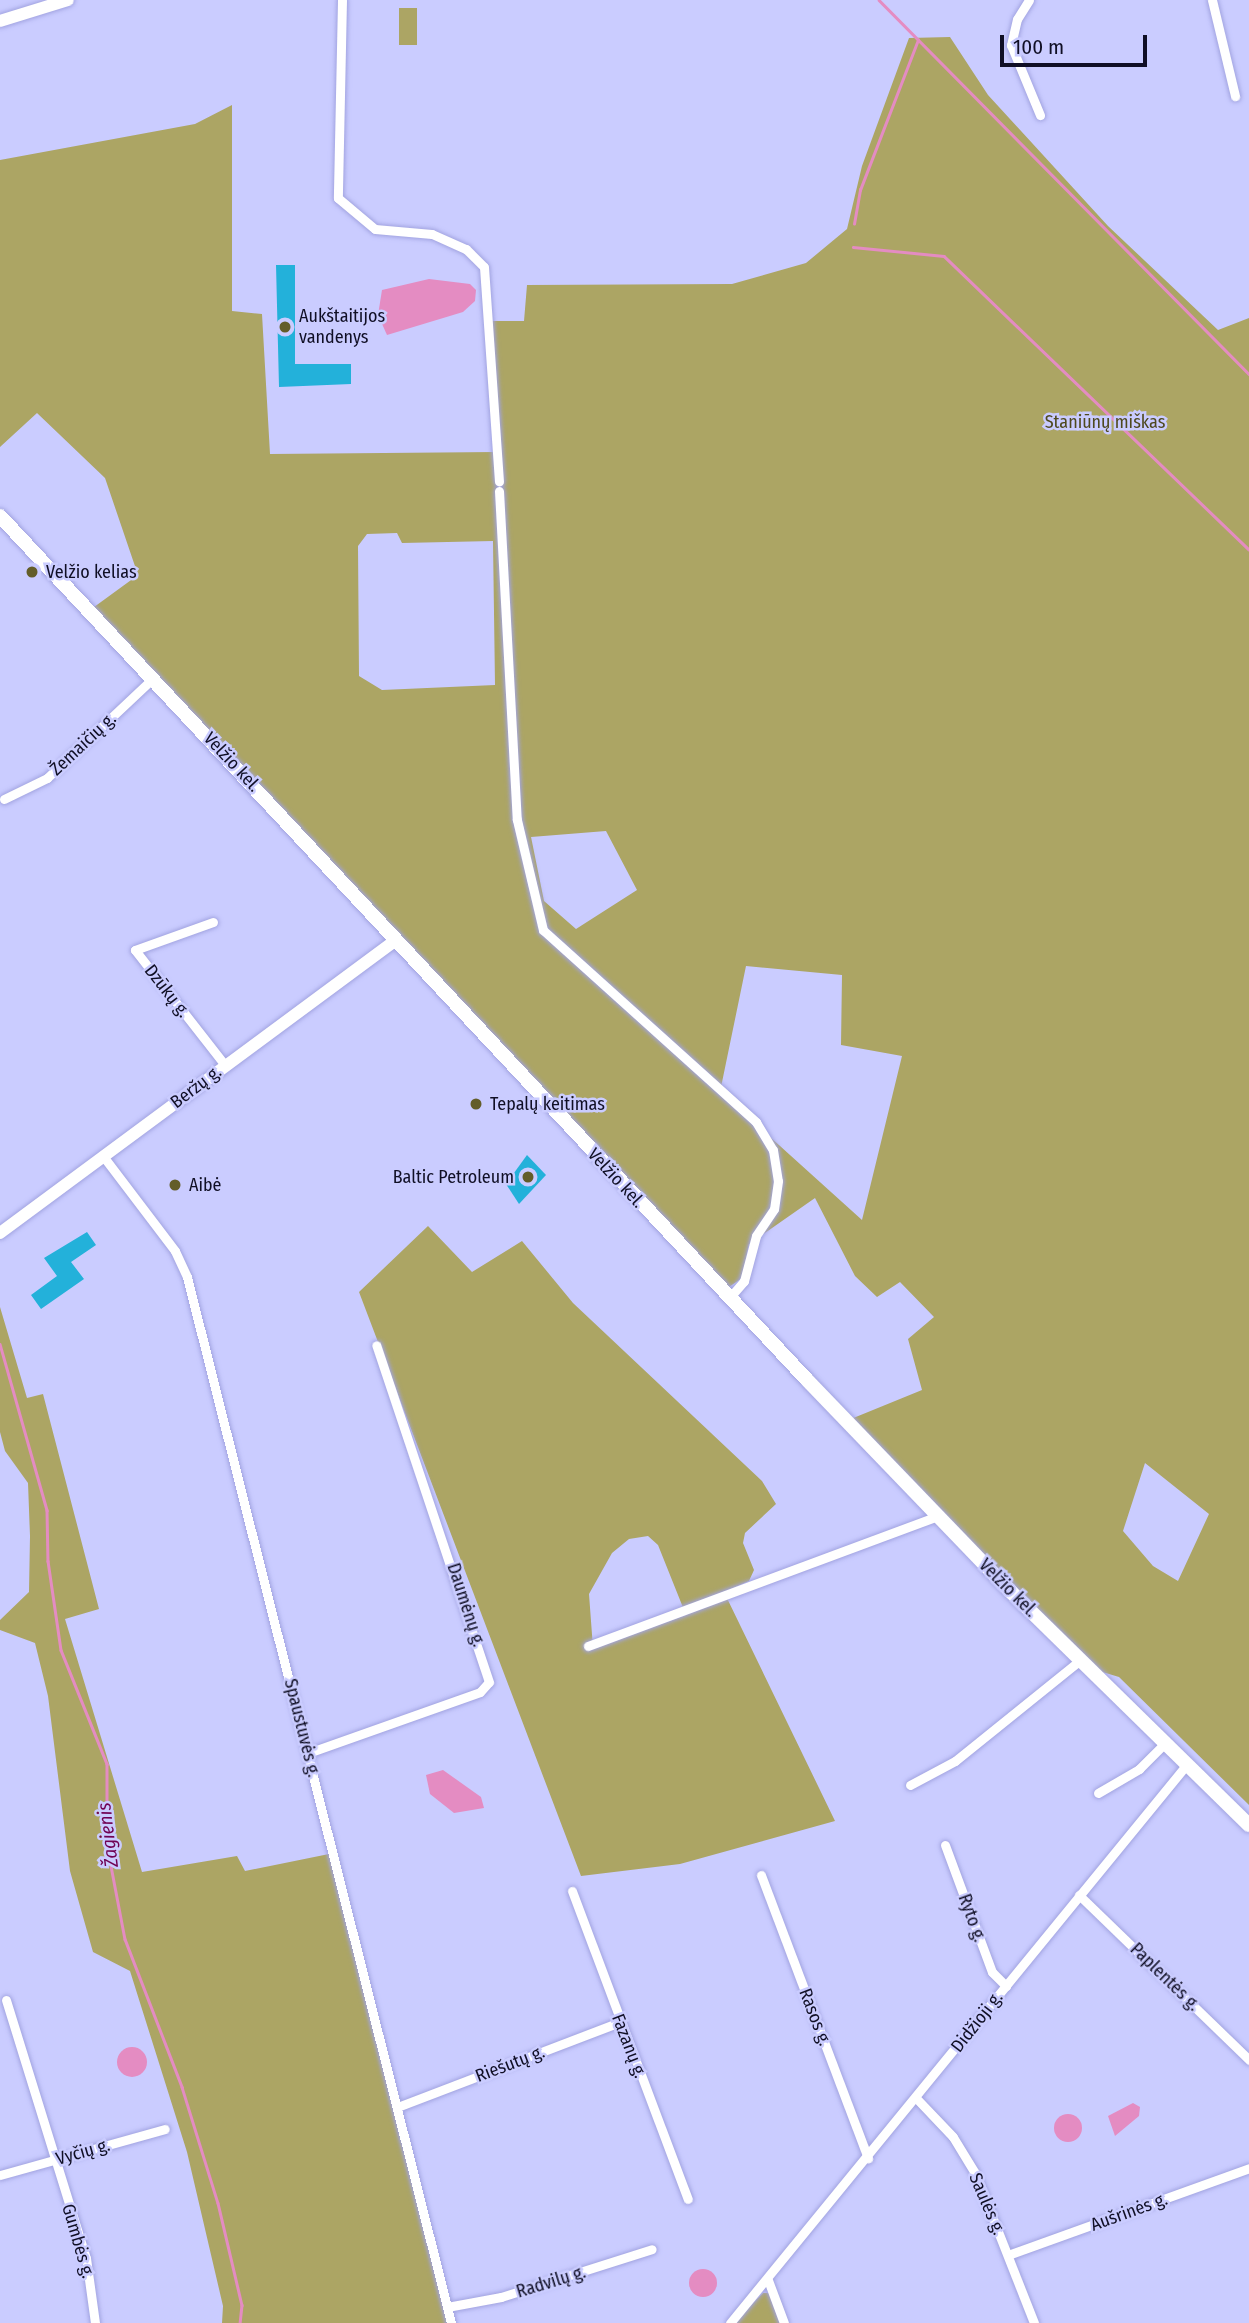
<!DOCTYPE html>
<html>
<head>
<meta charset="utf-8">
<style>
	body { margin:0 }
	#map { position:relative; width:1249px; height:2323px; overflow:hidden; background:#caccff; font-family:"Fira Sans Condensed",sans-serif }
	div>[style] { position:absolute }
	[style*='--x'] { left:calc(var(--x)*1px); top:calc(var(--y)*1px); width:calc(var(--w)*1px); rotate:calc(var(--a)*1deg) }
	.green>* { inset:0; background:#aca564; transform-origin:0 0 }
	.water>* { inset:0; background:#e48cc2 }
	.round { border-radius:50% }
	.stream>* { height:2.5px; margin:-1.25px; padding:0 1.25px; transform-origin:1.25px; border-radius:1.25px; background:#e48cc2 }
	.building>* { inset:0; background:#23b1da }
	.roads { filter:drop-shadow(0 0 2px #a2a4e1) drop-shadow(0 0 2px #a2a4e1) }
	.street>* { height:9px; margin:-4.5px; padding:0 4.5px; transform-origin:4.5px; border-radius:4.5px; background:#fff }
	.secondary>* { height:12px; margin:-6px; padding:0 6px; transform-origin:6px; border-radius:6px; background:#fff }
	.primary>* { height:14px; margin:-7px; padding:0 7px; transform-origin:7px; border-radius:7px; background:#fff }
	.dots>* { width:19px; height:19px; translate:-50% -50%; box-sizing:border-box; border:4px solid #caccff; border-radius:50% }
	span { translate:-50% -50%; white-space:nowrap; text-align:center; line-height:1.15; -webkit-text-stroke:5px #caccff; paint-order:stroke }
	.poi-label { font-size:18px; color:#100f25 }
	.left { translate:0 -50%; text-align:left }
	.right { translate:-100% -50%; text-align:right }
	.park-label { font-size:18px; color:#4e491e }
	.street-label { font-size:18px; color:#100f25 }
	.water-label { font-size:19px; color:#6f0153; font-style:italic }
	.scale { position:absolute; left:1000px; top:35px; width:147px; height:32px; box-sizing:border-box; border:4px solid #100f25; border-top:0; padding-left:9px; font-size:21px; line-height:24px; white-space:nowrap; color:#100f25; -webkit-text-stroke:5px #caccff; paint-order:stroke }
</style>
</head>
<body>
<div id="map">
	<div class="green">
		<i style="left:417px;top:8px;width:37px;height:18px;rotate:90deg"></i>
		<i style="clip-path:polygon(evenodd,950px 37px,988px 95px,1108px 226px,1218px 330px,1249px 318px,1249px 1805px,1119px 1677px,1089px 1668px,846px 1421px,922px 1390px,908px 1339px,934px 1317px,900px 1282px,877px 1297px,855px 1276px,815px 1198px,749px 1244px,742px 1278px,729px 1287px,90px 610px,138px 575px,105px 478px,37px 413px,0 447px,0 160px,195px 124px,232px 105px,232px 311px,262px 314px,270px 454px,497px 452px,490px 321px,524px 321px,527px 285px,732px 284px,806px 263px,847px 229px,862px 166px,909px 38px,950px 37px,397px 533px,402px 543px,493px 541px,495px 685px,382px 690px,359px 676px,358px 546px,367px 534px,397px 533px,950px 37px,606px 831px,637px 890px,576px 929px,544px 901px,531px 837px,606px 831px,950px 37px,746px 966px,842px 975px,841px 1045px,902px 1056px,862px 1220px,720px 1092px,746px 966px,950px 37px,1145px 1463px,1209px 1514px,1178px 1581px,1153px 1566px,1123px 1531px,1145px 1463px)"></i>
		<i style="clip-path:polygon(evenodd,428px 1226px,472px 1272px,522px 1241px,573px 1303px,762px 1481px,776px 1504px,745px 1533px,743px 1543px,754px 1570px,749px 1581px,724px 1592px,835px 1821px,680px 1864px,581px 1876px,359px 1292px,428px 1226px,648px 1536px,658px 1545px,686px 1615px,593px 1648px,589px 1594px,612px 1553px,629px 1539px,648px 1536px)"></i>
		<i style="clip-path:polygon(0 1307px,27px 1398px,43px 1394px,99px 1609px,65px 1619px,142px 1872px,237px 1856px,245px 1871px,329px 1854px,449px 2323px,222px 2323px,223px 2306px,187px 2152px,130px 1971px,93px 1952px,70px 1871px,48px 1696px,35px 1643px,0 1630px,0 1620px,29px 1592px,30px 1536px,28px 1483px,5px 1451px,0 1432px)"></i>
		<i style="clip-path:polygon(763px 2293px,769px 2293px,780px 2323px,733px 2323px)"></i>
	</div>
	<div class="water">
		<i style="clip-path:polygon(429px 279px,470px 284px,476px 290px,475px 301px,463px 312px,387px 335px,378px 315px,382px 290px)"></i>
		<i style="clip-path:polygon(443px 1770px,481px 1797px,484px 1808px,454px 1813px,430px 1794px,426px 1775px)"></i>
		<i class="round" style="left:117px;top:2047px;width:30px;height:30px"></i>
		<i style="clip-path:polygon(1133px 2103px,1140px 2107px,1139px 2116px,1115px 2136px,1108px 2116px)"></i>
		<i class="round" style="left:1054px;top:2114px;width:28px;height:28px"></i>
		<i class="round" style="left:689px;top:2269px;width:28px;height:28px"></i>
	</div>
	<div class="stream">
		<i style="--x:879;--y:0;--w:526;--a:45.31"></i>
		<i style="--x:854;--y:224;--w:35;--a:-80"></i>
		<i style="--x:860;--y:190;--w:161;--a:-68.9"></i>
		<i style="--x:853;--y:247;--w:91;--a:5.6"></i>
		<i style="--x:944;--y:256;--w:423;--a:43.9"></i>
		<i style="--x:0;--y:1344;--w:173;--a:74.2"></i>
		<i style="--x:47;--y:1510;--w:51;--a:88.9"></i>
		<i style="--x:48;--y:1561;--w:90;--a:81.7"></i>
		<i style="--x:61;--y:1650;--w:123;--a:68"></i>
		<i style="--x:107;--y:1764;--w:81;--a:90"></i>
		<i style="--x:107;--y:1845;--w:96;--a:79.2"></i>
		<i style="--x:125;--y:1939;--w:159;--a:68.9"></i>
		<i style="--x:182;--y:2087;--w:121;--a:72.8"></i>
		<i style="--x:218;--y:2203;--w:105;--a:76.8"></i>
		<i style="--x:242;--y:2305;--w:18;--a:96"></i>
	</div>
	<div class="building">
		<i style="clip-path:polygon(276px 265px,295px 265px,295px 364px,351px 364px,351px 384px,279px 387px)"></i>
		<i style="clip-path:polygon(527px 1155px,546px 1175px,519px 1204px,506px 1184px)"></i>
		<i style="clip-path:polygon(87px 1232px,96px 1245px,71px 1262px,84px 1279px,41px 1309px,31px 1295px,57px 1276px,44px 1258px)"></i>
	</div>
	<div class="roads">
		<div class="street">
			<i style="--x:342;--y:0;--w:198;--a:91.2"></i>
			<i style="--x:338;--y:198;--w:48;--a:40"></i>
			<i style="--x:375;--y:229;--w:57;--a:5"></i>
			<i style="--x:432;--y:234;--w:37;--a:24"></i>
			<i style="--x:466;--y:249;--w:25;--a:45"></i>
			<i style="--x:484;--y:267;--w:215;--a:86"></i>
			<i style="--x:1029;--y:0;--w:22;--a:122"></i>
			<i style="--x:1017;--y:19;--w:27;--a:103"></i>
			<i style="--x:1011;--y:45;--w:76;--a:67.5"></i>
			<i style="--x:1212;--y:0;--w:99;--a:76.5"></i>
			<i style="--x:499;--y:491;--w:329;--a:86.9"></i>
			<i style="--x:517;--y:820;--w:113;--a:76.7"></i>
			<i style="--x:543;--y:930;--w:287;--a:42"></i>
			<i style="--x:756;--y:1122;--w:33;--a:59"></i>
			<i style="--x:773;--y:1150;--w:31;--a:81"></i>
			<i style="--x:778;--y:1181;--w:28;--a:98"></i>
			<i style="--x:774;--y:1209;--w:32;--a:124"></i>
			<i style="--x:756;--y:1236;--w:47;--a:104.9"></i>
			<i style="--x:744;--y:1281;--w:23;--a:131"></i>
			<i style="--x:4;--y:799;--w:48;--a:-26"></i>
			<i style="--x:47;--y:778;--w:147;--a:-43.3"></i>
			<i style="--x:213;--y:922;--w:83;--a:160.3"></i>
			<i style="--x:135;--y:950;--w:146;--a:52"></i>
			<i style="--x:103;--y:1156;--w:119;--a:52.8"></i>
			<i style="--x:175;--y:1251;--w:29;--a:65"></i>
			<i style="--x:187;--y:1277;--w:1079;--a:75.83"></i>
			<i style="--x:588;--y:1646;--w:373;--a:-20.4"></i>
			<i style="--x:308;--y:1753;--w:182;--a:-19.5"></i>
			<i style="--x:480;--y:1692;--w:13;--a:-48"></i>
			<i style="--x:489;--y:1682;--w:355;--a:-108.5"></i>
			<i style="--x:910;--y:1785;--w:51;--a:-28.1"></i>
			<i style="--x:955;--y:1761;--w:161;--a:-38.9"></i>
			<i style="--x:1098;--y:1793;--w:48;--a:-30.3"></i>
			<i style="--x:1139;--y:1769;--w:37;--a:-45"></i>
			<i style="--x:945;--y:1845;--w:135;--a:69.7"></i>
			<i style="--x:992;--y:1972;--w:20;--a:45"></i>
			<i style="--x:761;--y:1875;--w:303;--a:69.3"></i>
			<i style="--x:572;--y:1891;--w:329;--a:69.4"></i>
			<i style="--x:1079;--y:1895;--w:237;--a:44.1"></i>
			<i style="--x:6;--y:2000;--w:270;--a:72.8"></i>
			<i style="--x:86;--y:2258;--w:66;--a:82.1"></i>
			<i style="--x:917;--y:2099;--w:52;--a:46.5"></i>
			<i style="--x:953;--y:2137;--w:42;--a:58.6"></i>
			<i style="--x:975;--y:2173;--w:161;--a:68.5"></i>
			<i style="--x:400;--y:2106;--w:235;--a:-20.9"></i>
			<i style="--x:0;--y:2175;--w:171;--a:-15.6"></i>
			<i style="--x:1008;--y:2255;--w:256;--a:-19.8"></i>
			<i style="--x:768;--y:2280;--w:46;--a:69.6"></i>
			<i style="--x:447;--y:2307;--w:55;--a:-10.5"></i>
			<i style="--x:501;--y:2297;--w:158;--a:-17.6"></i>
			<i style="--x:730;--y:2323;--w:722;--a:-50.73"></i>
		</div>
		<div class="secondary">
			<i style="--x:0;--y:21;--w:71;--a:-17.2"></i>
			<i style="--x:0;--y:1233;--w:489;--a:-36.5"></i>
		</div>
		<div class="primary">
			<i style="--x:0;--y:516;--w:1184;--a:46.95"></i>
			<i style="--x:808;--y:1381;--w:293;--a:46.1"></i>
			<i style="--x:1011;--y:1592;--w:333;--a:44.4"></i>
		</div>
	</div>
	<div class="dots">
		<i style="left:285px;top:327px;background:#635d29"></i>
		<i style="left:32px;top:572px;background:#635d29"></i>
		<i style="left:476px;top:1104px;background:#635d29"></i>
		<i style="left:528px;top:1177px;background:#635d29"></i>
		<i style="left:175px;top:1185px;background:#635d29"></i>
	</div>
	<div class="poi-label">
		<span class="left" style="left:299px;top:327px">Aukštaitijos<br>vandenys</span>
		<span class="left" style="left:46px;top:572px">Velžio kelias</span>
		<span class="left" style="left:490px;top:1104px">Tepalų keitimas</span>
		<span class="right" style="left:514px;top:1177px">Baltic Petroleum</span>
		<span class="left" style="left:189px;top:1185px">Aibė</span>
	</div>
	<div class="park-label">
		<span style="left:1105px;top:422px">Staniūnų miškas</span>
	</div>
	<div class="street-label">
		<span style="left:83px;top:744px;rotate:-43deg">Žemaičių g.</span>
		<span style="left:232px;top:762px;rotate:47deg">Velžio kel.</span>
		<span style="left:167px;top:991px;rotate:52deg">Dzūkų g.</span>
		<span style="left:196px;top:1087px;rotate:-37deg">Beržų g.</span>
		<span style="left:616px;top:1178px;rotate:47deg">Velžio kel.</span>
		<span style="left:1008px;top:1588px;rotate:45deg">Velžio kel.</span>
		<span style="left:466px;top:1605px;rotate:72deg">Daumėnų g.</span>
		<span style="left:302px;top:1728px;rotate:76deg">Spaustuvės g.</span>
		<span style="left:972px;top:1918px;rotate:70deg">Ryto g.</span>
		<span style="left:1165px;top:1977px;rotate:44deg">Paplentės g.</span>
		<span style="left:815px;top:2017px;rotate:69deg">Rasos g.</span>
		<span style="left:977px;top:2022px;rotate:-52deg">Didžioji g.</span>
		<span style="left:629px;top:2046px;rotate:69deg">Fazanų g.</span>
		<span style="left:510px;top:2064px;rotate:-21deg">Riešutų g.</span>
		<span style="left:83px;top:2152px;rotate:-16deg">Vyčių g.</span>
		<span style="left:987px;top:2204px;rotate:67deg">Saulės g.</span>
		<span style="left:1129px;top:2212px;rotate:-20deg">Aušrinės g.</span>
		<span style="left:78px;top:2241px;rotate:74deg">Gumbės g.</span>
		<span style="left:551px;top:2282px;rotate:-17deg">Radvilų g.</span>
	</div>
	<div class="water-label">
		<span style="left:108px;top:1835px;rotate:-97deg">Žagienis</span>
	</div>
	<div class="scale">100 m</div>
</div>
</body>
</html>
